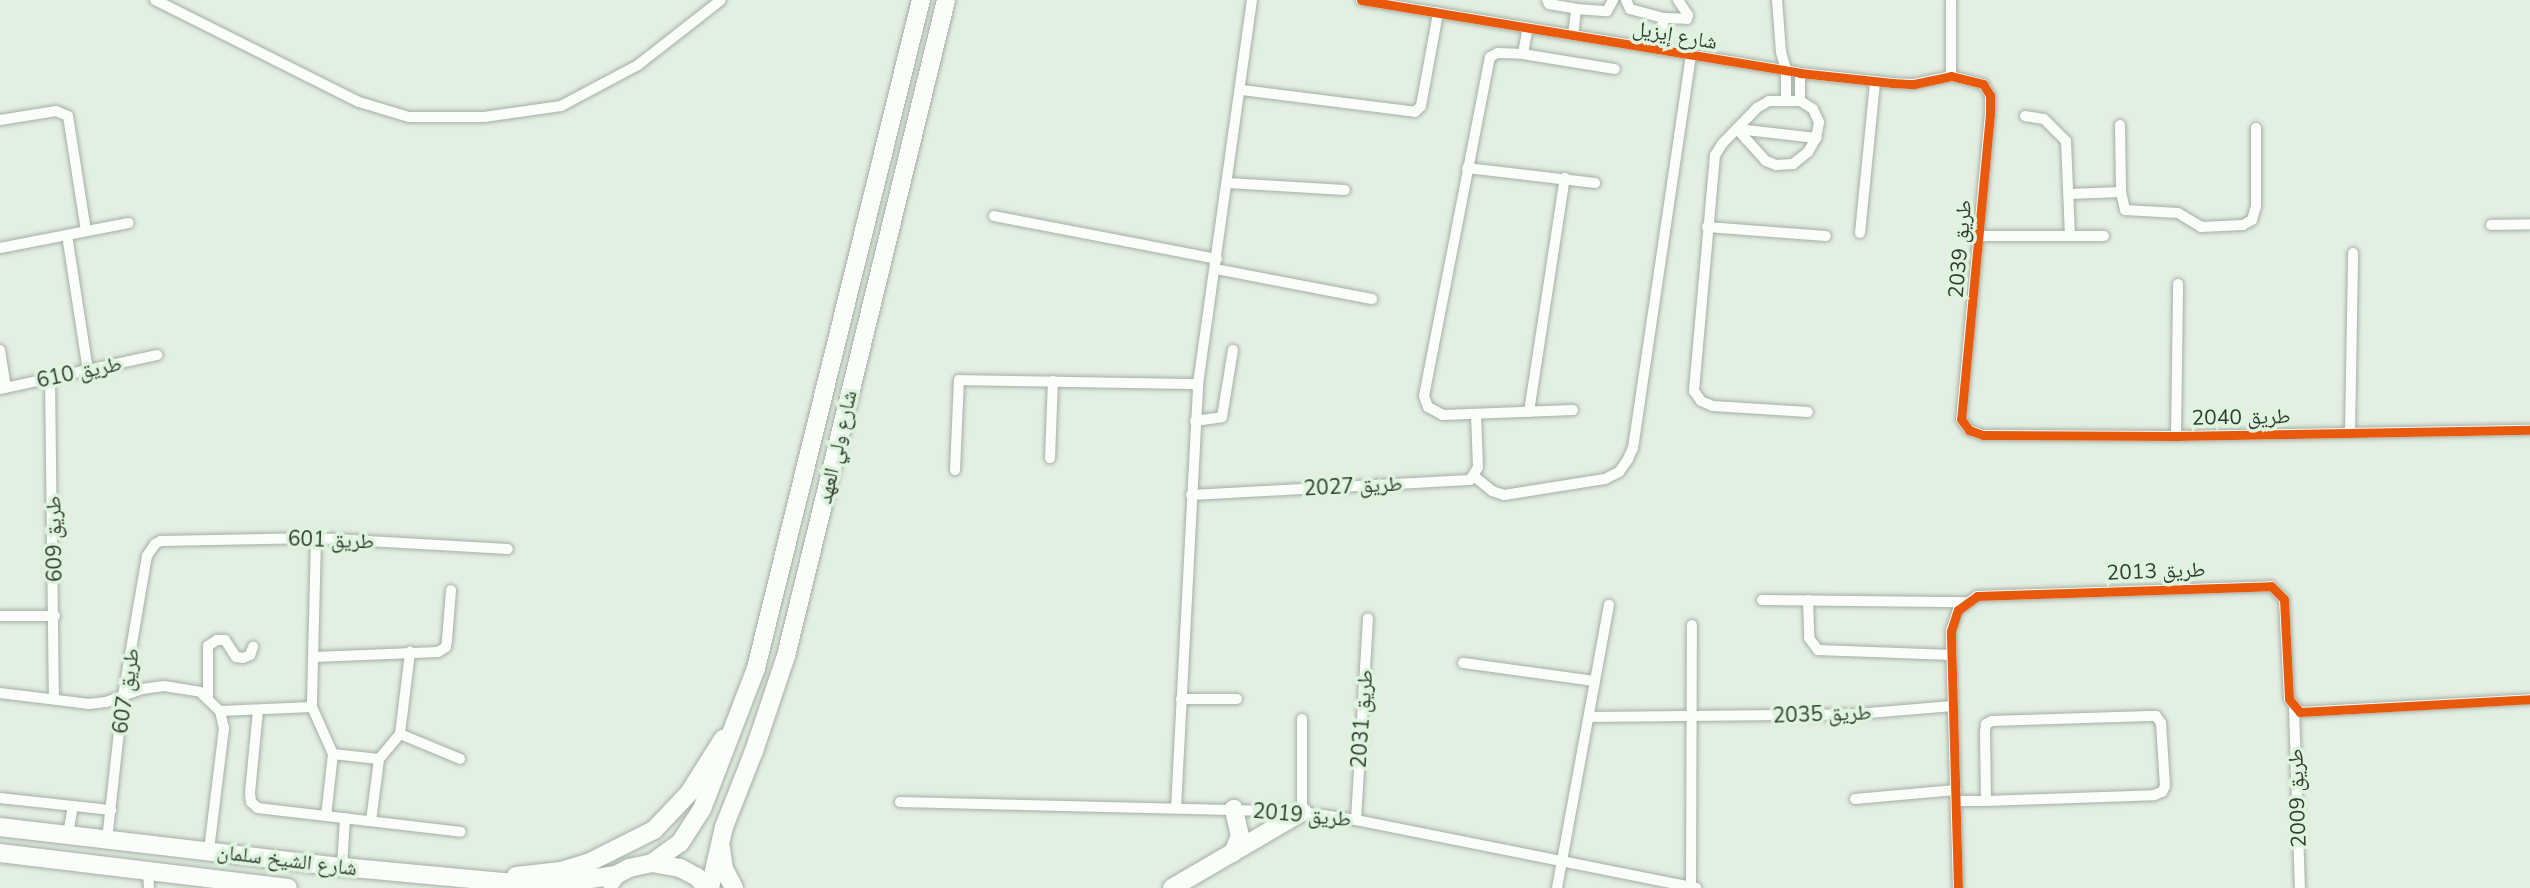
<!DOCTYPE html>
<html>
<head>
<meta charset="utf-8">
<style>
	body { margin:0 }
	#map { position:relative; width:2530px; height:888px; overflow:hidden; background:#e3efe3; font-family:"Nunito Sans","Noto Naskh Arabic",sans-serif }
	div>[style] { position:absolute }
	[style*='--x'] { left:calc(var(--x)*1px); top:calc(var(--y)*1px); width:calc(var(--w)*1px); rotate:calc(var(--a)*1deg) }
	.roads { filter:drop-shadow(0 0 2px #a5aea5) drop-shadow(0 0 2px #a5aea5) }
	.minor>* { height:10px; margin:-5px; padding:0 5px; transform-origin:5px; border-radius:5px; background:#fbfdfb }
	.primary>* { height:18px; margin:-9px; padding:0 9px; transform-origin:9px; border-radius:9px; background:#fbfdfb }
	.cycleway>* { height:9px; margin:-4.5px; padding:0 4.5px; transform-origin:4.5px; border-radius:4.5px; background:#e8590c }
	span { translate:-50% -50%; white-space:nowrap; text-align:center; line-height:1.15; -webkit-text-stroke:7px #def4de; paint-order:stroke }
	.street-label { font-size:21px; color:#333b33 }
</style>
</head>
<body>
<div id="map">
	<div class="roads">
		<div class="minor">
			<i style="--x:155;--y:0;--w:228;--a:26.6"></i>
			<i style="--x:359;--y:102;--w:52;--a:16.7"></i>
			<i style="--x:409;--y:117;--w:75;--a:0"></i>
			<i style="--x:484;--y:117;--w:78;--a:-8.1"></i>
			<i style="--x:561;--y:106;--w:87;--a:-28"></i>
			<i style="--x:638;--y:65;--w:105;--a:-38.1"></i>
			<i style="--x:1361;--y:0;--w:445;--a:9.4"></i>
			<i style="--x:1800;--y:73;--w:93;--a:6.2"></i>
			<i style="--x:1892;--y:83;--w:22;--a:3"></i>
			<i style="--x:1914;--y:84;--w:38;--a:-12"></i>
			<i style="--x:1951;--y:76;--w:33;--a:14"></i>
			<i style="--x:1983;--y:84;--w:13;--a:58"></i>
			<i style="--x:1990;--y:95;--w:19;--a:90"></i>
			<i style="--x:1990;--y:114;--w:306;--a:95.4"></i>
			<i style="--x:1961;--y:419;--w:14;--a:54"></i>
			<i style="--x:1969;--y:430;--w:15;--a:20"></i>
			<i style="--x:1983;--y:435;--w:193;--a:0.3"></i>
			<i style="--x:2176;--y:436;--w:354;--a:-1"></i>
			<i style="--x:1547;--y:0;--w:4;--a:63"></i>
			<i style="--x:1549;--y:4;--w:27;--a:10"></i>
			<i style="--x:1626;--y:0;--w:10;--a:66"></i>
			<i style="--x:1630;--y:9;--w:34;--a:15"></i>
			<i style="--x:1777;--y:0;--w:52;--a:85.6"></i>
			<i style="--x:1781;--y:52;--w:19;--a:74"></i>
			<i style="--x:1786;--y:70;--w:29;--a:90"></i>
			<i style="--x:1951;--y:0;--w:76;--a:90"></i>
			<i style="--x:1573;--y:35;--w:26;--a:-83"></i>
			<i style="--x:1576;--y:9;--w:31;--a:4"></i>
			<i style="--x:1607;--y:11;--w:13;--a:-61"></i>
			<i style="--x:1662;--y:50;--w:32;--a:-88"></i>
			<i style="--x:1663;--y:18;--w:24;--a:2"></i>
			<i style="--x:1687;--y:19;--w:4;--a:-76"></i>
			<i style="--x:1688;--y:15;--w:18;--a:-124"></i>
			<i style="--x:1523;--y:54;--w:27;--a:-80"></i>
			<i style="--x:1242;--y:90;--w:174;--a:7.2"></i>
			<i style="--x:1415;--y:112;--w:8;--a:-45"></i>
			<i style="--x:1421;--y:106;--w:95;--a:-79.6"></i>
			<i style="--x:1800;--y:101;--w:28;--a:-90"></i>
			<i style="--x:2025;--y:116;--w:19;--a:9"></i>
			<i style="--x:2044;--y:119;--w:31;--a:45"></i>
			<i style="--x:2066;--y:141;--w:95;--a:87.6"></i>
			<i style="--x:0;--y:120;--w:57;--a:-9.1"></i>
			<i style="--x:56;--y:111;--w:13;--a:23"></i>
			<i style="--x:68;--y:116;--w:116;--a:81.1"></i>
			<i style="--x:2120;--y:125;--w:67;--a:89.1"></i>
			<i style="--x:2121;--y:192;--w:18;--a:77"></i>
			<i style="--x:2125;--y:210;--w:53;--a:3.2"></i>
			<i style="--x:2178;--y:213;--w:27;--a:31"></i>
			<i style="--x:2201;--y:227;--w:42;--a:-2.7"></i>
			<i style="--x:2243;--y:225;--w:10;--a:-29"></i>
			<i style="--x:2252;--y:220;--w:15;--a:-74"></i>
			<i style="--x:2256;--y:206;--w:78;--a:-90"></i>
			<i style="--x:1737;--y:129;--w:43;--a:47.8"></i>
			<i style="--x:1766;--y:161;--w:11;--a:22"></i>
			<i style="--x:1776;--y:165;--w:17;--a:-3"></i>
			<i style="--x:1793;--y:164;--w:19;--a:-39"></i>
			<i style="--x:1808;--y:152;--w:16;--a:-60"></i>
			<i style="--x:1816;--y:138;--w:16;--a:-79"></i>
			<i style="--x:1819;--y:122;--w:14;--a:-115"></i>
			<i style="--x:1813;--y:109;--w:15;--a:-148"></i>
			<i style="--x:1800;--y:101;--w:31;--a:180"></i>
			<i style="--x:1769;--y:101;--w:14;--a:150"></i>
			<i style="--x:1757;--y:108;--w:50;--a:134.2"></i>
			<i style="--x:1722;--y:144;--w:13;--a:122"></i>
			<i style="--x:1715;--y:155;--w:237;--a:95.1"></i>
			<i style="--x:1694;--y:391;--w:12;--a:55"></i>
			<i style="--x:1701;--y:401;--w:13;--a:23"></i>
			<i style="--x:1713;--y:406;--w:95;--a:3.6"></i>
			<i style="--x:1737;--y:129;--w:80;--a:6.5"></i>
			<i style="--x:1467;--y:168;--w:129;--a:6.7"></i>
			<i style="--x:1228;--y:183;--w:117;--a:3.4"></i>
			<i style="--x:2069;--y:194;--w:52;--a:-2.2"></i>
			<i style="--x:994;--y:216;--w:227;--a:10.9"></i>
			<i style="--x:2491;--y:225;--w:39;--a:-1"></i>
			<i style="--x:1707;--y:227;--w:119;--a:4.3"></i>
			<i style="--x:1860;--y:233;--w:152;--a:-84.3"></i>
			<i style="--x:67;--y:235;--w:137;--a:81.2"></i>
			<i style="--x:1979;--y:236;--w:125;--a:0"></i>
			<i style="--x:0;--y:248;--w:131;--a:-11"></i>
			<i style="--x:1216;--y:269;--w:159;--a:10.9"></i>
			<i style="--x:0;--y:350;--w:38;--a:81"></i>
			<i style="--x:50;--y:379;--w:320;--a:89.3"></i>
			<i style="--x:0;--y:389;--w:161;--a:-12.2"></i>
			<i style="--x:1573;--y:410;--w:130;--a:177.8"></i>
			<i style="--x:1443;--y:415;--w:17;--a:-152"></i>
			<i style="--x:1428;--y:407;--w:12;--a:-110"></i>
			<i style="--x:1424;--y:396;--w:345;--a:-79"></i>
			<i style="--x:1490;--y:57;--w:9;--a:-27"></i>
			<i style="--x:1498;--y:53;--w:25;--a:2"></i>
			<i style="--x:1523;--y:54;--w:93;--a:9.3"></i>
			<i style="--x:1529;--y:412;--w:237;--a:-81.3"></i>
			<i style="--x:1195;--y:421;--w:27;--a:-8"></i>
			<i style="--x:1222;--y:417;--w:68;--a:-80.7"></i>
			<i style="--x:2350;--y:433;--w:180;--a:-89"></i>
			<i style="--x:2176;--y:436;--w:152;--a:-89.2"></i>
			<i style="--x:1050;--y:458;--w:77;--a:-87.8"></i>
			<i style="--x:955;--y:470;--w:90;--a:-87.5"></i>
			<i style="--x:959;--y:380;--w:239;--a:1"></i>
			<i style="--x:1475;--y:477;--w:22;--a:39"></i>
			<i style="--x:1492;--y:491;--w:13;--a:18"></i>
			<i style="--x:1504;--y:495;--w:102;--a:-9"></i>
			<i style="--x:1605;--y:479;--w:16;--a:-27"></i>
			<i style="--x:1619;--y:472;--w:16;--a:-55"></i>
			<i style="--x:1628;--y:459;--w:12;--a:-66"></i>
			<i style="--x:1633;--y:448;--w:397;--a:-81.6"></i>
			<i style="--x:1191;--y:495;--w:279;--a:-3.1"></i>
			<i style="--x:1470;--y:480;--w:15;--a:-58"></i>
			<i style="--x:1478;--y:467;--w:53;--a:-92.2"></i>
			<i style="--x:316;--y:538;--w:169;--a:91.4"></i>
			<i style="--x:312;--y:707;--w:51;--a:65.9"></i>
			<i style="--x:333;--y:754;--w:62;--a:96.4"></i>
			<i style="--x:1762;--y:600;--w:204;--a:0.6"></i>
			<i style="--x:1808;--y:600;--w:38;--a:88"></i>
			<i style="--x:1809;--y:638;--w:15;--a:53"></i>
			<i style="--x:1818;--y:650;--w:134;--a:2.1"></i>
			<i style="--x:0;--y:616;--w:55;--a:0"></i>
			<i style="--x:314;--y:657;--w:124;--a:-2.3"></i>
			<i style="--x:438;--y:652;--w:9;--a:-32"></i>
			<i style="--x:446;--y:647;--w:7;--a:-82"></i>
			<i style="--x:447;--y:640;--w:50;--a:-85.4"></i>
			<i style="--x:1463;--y:663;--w:133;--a:7.8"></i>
			<i style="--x:0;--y:693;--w:90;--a:7"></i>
			<i style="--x:89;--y:704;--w:17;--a:-7"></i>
			<i style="--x:106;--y:702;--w:38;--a:-20"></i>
			<i style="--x:142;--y:689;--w:22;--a:-8"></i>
			<i style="--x:164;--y:686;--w:36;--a:9"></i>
			<i style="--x:200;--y:692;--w:28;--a:44"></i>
			<i style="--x:220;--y:711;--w:17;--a:77"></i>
			<i style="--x:224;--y:728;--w:123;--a:97"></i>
			<i style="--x:208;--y:698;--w:52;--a:-90"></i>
			<i style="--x:208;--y:646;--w:11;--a:-34"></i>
			<i style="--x:217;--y:640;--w:8;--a:0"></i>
			<i style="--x:225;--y:640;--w:20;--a:57"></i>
			<i style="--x:236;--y:657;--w:7;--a:8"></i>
			<i style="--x:243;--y:658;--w:8;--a:-23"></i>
			<i style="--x:250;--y:655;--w:9;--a:-69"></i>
			<i style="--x:1181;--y:699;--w:56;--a:0"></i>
			<i style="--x:2294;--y:709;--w:179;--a:88.1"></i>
			<i style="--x:258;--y:710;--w:83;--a:95.5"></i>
			<i style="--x:250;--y:793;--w:9;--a:84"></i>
			<i style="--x:251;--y:802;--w:9;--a:41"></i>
			<i style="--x:258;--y:808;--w:204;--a:6.7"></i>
			<i style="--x:220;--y:711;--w:92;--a:-2.5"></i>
			<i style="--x:1589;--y:717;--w:268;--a:-0.6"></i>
			<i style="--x:1857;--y:714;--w:96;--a:-4.8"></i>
			<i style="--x:1302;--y:719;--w:93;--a:90"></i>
			<i style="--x:400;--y:734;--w:65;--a:22.6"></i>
			<i style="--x:333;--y:754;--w:46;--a:6.2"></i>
			<i style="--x:379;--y:759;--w:33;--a:-50"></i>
			<i style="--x:400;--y:734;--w:83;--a:-83"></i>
			<i style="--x:0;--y:798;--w:112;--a:6.2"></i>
			<i style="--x:1855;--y:799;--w:101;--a:-5.1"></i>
			<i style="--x:1956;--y:801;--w:30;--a:0"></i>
			<i style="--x:1986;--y:801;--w:168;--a:-2"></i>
			<i style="--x:2154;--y:795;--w:9;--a:-21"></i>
			<i style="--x:2162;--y:792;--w:7;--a:-63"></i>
			<i style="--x:2165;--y:786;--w:63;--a:-93.6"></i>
			<i style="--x:2161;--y:723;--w:9;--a:-126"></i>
			<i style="--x:2156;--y:716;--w:8;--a:180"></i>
			<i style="--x:2148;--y:716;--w:156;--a:178.2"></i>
			<i style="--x:1992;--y:721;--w:7;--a:153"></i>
			<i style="--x:1986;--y:724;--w:8;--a:97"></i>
			<i style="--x:1985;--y:732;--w:69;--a:89.2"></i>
			<i style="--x:900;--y:802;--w:402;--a:1.4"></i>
			<i style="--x:1302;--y:812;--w:55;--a:8.4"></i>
			<i style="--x:1356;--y:820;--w:347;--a:11.3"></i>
			<i style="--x:1176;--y:808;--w:425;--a:-87"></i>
			<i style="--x:1198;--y:384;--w:388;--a:-82"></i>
			<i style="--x:1356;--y:820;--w:202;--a:-86.6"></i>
			<i style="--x:371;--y:821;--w:63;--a:-82.6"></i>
			<i style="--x:68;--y:834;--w:28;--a:-80"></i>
			<i style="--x:107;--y:840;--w:145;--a:-83.7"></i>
			<i style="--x:123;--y:696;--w:142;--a:-80.3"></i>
			<i style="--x:147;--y:556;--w:14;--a:-56"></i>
			<i style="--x:155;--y:544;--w:7;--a:-27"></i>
			<i style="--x:161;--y:541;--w:155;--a:-1.1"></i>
			<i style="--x:316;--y:538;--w:192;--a:3.3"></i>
			<i style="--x:342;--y:867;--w:49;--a:-86.5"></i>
			<i style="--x:148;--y:870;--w:18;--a:87"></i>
			<i style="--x:1691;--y:887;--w:262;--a:-89.8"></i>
			<i style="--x:1557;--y:888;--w:288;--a:-79.6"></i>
			<i style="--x:1958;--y:888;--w:257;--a:-91.6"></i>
			<i style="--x:1951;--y:631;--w:22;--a:-72"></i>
			<i style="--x:1958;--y:610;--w:24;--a:-36"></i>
			<i style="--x:1977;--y:596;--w:294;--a:-1.9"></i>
			<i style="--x:2271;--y:586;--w:18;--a:45"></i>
			<i style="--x:2284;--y:599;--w:100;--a:87.1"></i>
			<i style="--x:2289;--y:699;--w:17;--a:50"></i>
			<i style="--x:2300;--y:712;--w:230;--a:-3.2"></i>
		</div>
		<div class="primary">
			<i style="--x:0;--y:827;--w:344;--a:6.7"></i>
			<i style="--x:342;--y:867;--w:204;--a:5.3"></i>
			<i style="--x:545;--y:886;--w:72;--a:-8.8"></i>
			<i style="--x:721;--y:848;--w:21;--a:82"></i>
			<i style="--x:724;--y:869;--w:21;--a:62"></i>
			<i style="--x:0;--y:853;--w:290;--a:6.9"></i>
			<i style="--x:1233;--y:853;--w:18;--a:-68"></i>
			<i style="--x:1240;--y:836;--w:28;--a:-103"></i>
			<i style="--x:652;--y:863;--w:34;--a:-36"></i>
			<i style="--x:680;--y:843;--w:40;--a:-57.1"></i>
			<i style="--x:702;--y:809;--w:151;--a:-69"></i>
			<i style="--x:756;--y:668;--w:688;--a:-76.13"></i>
			<i style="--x:516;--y:876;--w:45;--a:-6.3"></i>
			<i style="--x:561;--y:871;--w:28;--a:-17"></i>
			<i style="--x:588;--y:863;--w:74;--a:-26.6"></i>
			<i style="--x:654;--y:830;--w:51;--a:-46.6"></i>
			<i style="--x:689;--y:793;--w:64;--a:-57.8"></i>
			<i style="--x:611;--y:882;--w:9;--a:-54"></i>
			<i style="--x:616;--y:875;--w:15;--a:-28"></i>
			<i style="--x:629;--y:868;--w:24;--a:-12"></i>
			<i style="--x:652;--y:863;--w:28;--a:10"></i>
			<i style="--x:680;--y:868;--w:19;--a:28"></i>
			<i style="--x:697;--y:877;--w:15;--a:48"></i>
			<i style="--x:710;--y:888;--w:63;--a:-77.1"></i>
			<i style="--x:724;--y:827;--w:82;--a:-68.5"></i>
			<i style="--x:754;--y:751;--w:100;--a:-71.4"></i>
			<i style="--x:786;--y:656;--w:675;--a:-76.29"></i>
			<i style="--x:1172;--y:888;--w:151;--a:-30.3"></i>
		</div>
	</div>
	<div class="cycleway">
		<i style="--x:1361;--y:0;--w:445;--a:9.4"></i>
		<i style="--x:1800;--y:73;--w:93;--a:6.2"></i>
		<i style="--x:1892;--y:83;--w:22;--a:3"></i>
		<i style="--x:1914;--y:84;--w:38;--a:-12"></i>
		<i style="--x:1951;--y:76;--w:33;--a:14"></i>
		<i style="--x:1983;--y:84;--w:13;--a:58"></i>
		<i style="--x:1990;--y:95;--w:19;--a:90"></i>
		<i style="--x:1990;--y:114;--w:306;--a:95.4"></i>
		<i style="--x:1961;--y:419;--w:14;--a:54"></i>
		<i style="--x:1969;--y:430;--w:15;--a:20"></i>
		<i style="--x:1983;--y:435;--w:193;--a:0.3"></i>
		<i style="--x:2176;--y:436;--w:354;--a:-1"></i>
		<i style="--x:1958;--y:888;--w:257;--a:-91.6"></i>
		<i style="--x:1951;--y:631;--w:22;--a:-72"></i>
		<i style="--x:1958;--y:610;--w:24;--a:-36"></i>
		<i style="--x:1977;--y:596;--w:294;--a:-1.9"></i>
		<i style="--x:2271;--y:586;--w:18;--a:45"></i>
		<i style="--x:2284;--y:599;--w:100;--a:87.1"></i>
		<i style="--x:2289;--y:699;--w:17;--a:50"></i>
		<i style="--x:2300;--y:712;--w:230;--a:-3.2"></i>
	</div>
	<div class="street-label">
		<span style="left:1675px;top:35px;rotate:10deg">شارع إيزيل</span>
		<span style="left:1960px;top:249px;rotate:-85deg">طريق 2039</span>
		<span style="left:79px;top:372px;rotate:-12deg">طريق 610</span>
		<span style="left:2241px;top:417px;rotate:-1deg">طريق 2040</span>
		<span style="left:837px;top:447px;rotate:-77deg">شارع ولي العهد</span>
		<span style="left:1353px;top:486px;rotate:-3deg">طريق 2027</span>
		<span style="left:54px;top:539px;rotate:-91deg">طريق 609</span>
		<span style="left:331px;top:540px;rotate:2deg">طريق 601</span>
		<span style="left:2156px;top:571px;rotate:-2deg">طريق 2013</span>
		<span style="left:126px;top:691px;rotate:-82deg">طريق 607</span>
		<span style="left:1822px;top:714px;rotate:-2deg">طريق 2035</span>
		<span style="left:1362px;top:719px;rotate:-86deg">طريق 2031</span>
		<span style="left:2297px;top:798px;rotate:-92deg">طريق 2009</span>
		<span style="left:1302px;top:815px;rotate:5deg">طريق 2019</span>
		<span style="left:287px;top:860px;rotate:7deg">شارع الشيخ سلمان</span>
	</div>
</div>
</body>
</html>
